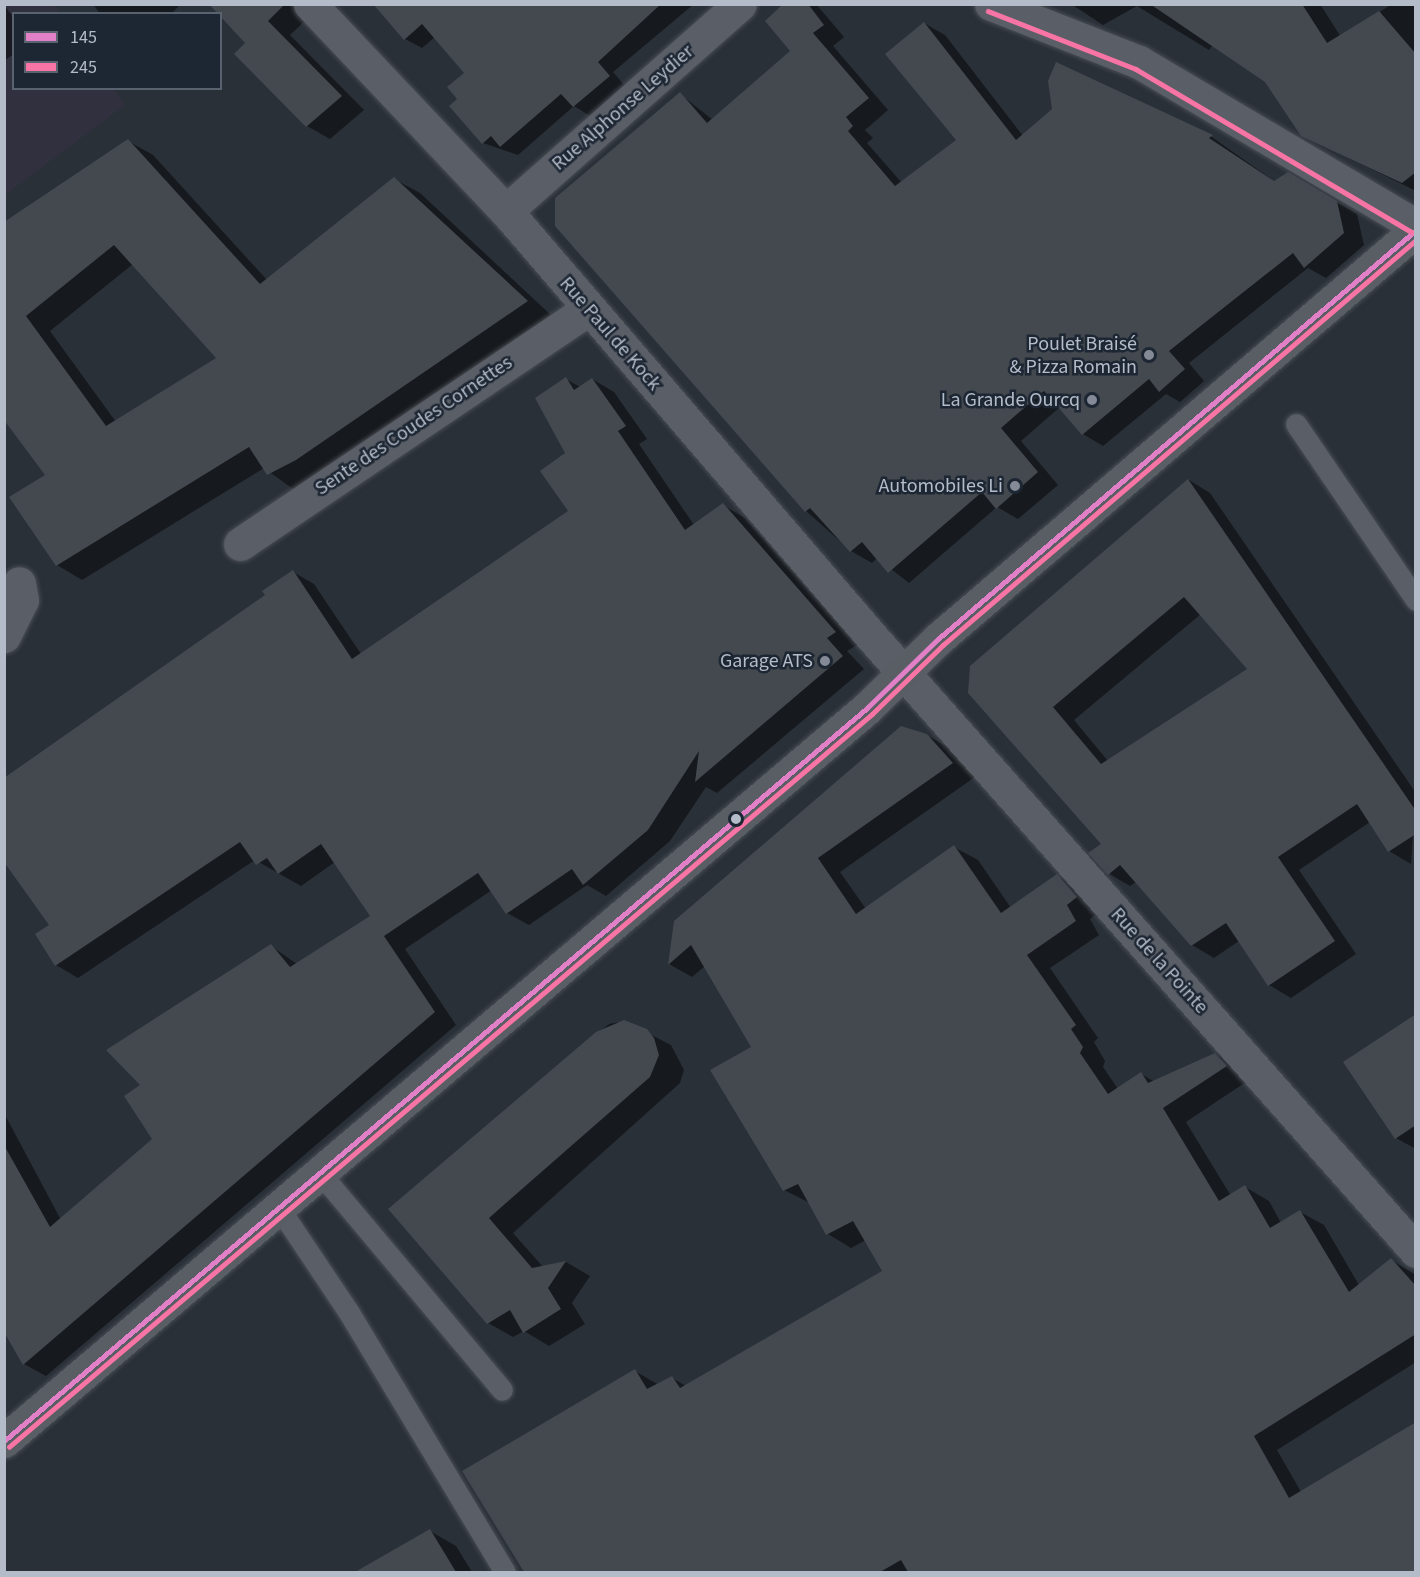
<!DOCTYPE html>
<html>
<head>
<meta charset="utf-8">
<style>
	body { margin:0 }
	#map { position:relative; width:1420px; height:1577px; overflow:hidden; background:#2a3038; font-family:"Source Sans 3",sans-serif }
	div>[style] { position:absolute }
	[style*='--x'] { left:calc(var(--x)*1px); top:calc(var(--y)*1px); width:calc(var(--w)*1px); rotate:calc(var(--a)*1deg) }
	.medical>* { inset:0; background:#31303e }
	.shadow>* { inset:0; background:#0007 }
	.building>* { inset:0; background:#444950 }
	.roads { filter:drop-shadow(0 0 2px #484c53) drop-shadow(0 0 2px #484c53) }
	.lane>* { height:21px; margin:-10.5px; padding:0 10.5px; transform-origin:10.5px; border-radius:10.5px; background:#5a5e66 }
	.street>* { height:33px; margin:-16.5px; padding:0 16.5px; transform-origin:16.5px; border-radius:16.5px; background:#5a5e66 }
	.secondary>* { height:33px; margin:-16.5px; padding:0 16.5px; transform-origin:16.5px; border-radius:16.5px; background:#595d64 }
	.bus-1>* { height:4.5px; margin:-2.25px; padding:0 2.25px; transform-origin:2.25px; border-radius:2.25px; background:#e17fc7 }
	.bus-2>* { height:4.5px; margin:-2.25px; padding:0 2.25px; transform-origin:2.25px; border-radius:2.25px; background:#f874a4 }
	.dots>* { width:16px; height:16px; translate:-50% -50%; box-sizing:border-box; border:3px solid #1d2633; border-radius:50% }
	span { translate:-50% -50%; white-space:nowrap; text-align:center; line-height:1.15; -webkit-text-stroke:5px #1d2633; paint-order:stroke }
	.street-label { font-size:20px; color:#b4bcc9 }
	.poi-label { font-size:20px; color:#b4bcc9 }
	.right { translate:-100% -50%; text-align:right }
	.frame { position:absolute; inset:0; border:6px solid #b4bcc9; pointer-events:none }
	.legend { position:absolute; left:12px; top:12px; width:210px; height:78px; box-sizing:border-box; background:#1d2633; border:2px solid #59626f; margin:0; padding:8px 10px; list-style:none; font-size:18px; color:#b4bcc9 }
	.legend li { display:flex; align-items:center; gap:12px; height:30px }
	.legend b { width:30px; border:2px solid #59626f }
</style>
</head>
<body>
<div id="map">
	<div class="medical">
		<i style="clip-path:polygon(5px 4px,54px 5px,60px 13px,14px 14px,14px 88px,114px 89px,125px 105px,5px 195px)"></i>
	</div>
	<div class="shadow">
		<i style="clip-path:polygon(93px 4px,181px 4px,171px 14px,100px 14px)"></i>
		<i style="clip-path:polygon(211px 4px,296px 4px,308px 18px,290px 35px,364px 110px,330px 139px,307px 126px,247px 43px)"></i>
		<i style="clip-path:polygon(375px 4px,694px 4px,613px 72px,625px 86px,590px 116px,574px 106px,518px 155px,483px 143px,460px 99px,466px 73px,435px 37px,422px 48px,405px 39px)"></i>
		<i style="clip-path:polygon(786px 4px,816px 4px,844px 37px,833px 46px,888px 110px,865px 130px,873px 138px,867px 143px,902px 183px,958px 141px,924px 23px,945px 35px,1023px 136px,1054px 110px,1057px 64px,1212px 137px,1275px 182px,1288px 174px,1357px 214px,1364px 245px,1326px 278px,1308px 268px,1189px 363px,1204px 381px,1180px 402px,1166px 394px,1103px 446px,1083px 434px,1060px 407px,1021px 441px,1058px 485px,1018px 519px,997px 507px,909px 583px,877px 558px,872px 563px,851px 551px,806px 511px,680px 94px,713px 120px,792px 51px)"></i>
		<i style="clip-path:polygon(1071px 4px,1320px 4px,1341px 37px,1392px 4px,1416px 4px,1416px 191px,1302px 135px,1266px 81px,1213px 45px,1209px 50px,1137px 6px,1103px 25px)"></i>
		<i style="clip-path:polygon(4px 5px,14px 18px,14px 54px,4px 61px)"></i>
		<i style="clip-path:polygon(evenodd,128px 141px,153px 155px,267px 280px,394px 179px,420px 193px,552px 316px,293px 489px,264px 468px,82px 580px,57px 565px,48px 476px,4px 225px,128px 141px,133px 264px,218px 358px,116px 422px,50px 331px,133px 264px)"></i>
		<i style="clip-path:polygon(566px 379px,580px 387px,592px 379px,614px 392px,647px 439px,639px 444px,694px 525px,723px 505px,745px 518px,857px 645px,847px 651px,864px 669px,717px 793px,706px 787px,670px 841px,606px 896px,587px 885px,529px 925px,507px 913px,492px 890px,405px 949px,456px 1025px,46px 1376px,24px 1364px,4px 1330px,4px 1113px,61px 1220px,154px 1140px,143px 1085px,271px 946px,297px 964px,372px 916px,335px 862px,301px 886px,255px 860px,78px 978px,56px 965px,51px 926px,268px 595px,293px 572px,314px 584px,361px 654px,570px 511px)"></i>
		<i style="clip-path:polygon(evenodd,1189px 480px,1210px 493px,1416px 793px,1411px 864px,1389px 851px,1370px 822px,1299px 870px,1356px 954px,1291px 998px,1269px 985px,1239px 941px,1214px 958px,1192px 945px,1136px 882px,1130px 886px,1108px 873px,1103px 845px,969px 692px,1189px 480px,1201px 614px,1249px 669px,1108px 761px,1074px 720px,1201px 614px)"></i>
		<i style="clip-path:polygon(927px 735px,951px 749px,975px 777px,840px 872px,866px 909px,954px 847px,978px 860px,1011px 908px,1057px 876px,1081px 890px,1100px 911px,1090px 919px,1099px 935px,1050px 968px,1098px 1038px,1094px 1042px,1105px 1061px,1103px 1067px,1118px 1089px,1141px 1074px,1155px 1082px,1215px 1054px,1239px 1068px,1249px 1080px,1186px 1122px,1231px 1196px,1245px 1187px,1269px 1201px,1281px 1223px,1300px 1212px,1324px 1225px,1359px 1285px,1391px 1260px,1416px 1275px,1416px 1362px,1277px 1450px,1301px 1492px,1416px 1424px,1416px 1572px,526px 1572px,464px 1472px,635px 1371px,659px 1385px,672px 1378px,686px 1386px,884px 1272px,866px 1240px,851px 1248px,828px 1234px,810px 1203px,784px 1190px,753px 1048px,705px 966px,692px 977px,669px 964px,675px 922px)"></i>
		<i style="clip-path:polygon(1416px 1015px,1416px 1149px,1396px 1138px)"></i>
		<i style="clip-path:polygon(624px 1021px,671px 1045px,684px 1070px,680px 1083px,513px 1233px,543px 1267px,566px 1262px,590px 1276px,572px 1303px,585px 1324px,549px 1346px,524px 1331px,513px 1337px,488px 1323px,390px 1209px,609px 1024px)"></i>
		<i style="clip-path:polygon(430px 1531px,456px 1546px,472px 1572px,358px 1572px)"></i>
	</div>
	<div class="building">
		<i style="clip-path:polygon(209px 4px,285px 4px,268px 21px,342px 96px,306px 127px,234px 54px,245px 43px)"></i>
		<i style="clip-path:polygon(373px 4px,661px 4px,598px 62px,610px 76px,573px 107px,561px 94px,500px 147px,491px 136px,482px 144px,449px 106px,457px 99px,447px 87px,464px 73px,422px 24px,404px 40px)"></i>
		<i style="clip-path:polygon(783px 4px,808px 4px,824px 25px,813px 33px,869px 98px,846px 117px,853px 126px,848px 131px,895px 186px,956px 140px,885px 54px,924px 22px,1016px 140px,1052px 109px,1048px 81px,1056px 62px,1213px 135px,1209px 138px,1274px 181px,1288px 172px,1337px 201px,1344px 233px,1304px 268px,1293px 253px,1169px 351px,1185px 369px,1159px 392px,1149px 379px,1082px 435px,1044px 391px,1001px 428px,1038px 472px,996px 509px,982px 492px,888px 573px,862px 542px,850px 552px,810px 508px,805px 512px,555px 226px,555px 198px,680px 92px,707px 123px,790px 51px,765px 21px)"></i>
		<i style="clip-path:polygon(1150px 4px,1302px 4px,1327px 43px,1379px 11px,1416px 54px,1416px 172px,1402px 183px,1301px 136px,1265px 82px)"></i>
		<i style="clip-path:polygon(evenodd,128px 139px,260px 284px,394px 177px,528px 301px,296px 460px,267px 475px,249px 447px,56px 566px,9px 497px,45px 475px,4px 420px,4px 222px,128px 139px,114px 245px,216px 358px,106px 426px,26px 316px,114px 245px)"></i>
		<i style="clip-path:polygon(566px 377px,574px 390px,592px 378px,626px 426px,618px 431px,685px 530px,723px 503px,836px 632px,827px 638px,843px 656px,695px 782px,699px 751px,648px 830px,583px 885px,572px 869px,506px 914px,478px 873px,384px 936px,435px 1012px,23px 1365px,4px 1332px,4px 1145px,50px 1227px,152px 1139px,124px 1096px,140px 1085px,106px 1050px,271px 944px,290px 967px,370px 916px,321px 844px,278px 874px,267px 858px,256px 865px,240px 842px,55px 966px,35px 934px,49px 925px,4px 862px,4px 778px,265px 595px,262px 591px,293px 570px,352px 659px,568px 511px,540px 471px,565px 453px,535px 398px)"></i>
		<i style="clip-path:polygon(evenodd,1188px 479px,1416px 811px,1416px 834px,1388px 852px,1357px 804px,1278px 857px,1335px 941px,1268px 986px,1226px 923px,1191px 946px,1120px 865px,1108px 875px,1088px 853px,1101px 844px,968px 693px,970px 666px,1188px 479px,1184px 597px,1247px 669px,1101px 764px,1053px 707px,1184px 597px)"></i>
		<i style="clip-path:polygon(901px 726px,927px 734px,953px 763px,818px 858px,856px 914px,954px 845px,1001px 913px,1057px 874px,1077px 897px,1067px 905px,1076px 921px,1027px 955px,1076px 1025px,1071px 1029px,1083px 1047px,1080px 1053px,1108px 1094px,1141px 1072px,1148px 1083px,1215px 1053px,1227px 1066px,1163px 1108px,1219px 1201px,1245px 1185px,1270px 1228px,1300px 1210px,1349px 1292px,1391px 1258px,1416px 1286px,1416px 1334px,1254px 1436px,1289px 1498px,1416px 1422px,1416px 1572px,908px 1572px,901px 1560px,880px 1572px,524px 1572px,462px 1471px,635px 1369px,647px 1389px,672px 1376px,680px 1388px,882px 1271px,853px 1221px,826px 1235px,798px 1184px,783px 1191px,710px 1070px,751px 1047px,691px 945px,668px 965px,674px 921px)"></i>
		<i style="clip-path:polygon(1416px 1014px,1416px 1125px,1395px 1139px,1343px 1062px)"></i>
		<i style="clip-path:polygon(624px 1020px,647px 1029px,654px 1038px,659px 1055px,650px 1077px,489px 1218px,532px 1268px,566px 1261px,548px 1288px,561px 1309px,523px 1333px,510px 1310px,487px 1324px,388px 1209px,596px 1032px)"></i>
		<i style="clip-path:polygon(430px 1529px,456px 1572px,355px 1572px)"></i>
	</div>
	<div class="roads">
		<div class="lane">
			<i style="--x:1296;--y:424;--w:213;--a:55.7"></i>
			<i style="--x:320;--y:1173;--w:283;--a:50"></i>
			<i style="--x:279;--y:1208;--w:124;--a:56.2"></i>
			<i style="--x:348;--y:1311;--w:305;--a:59"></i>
		</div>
		<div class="street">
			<i style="--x:310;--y:4;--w:285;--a:46.6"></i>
			<i style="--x:506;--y:211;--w:560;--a:49.34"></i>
			<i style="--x:871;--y:636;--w:822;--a:48.45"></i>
			<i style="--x:991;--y:4;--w:159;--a:21.4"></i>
			<i style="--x:1139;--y:62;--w:322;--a:30.6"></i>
			<i style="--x:506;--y:211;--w:312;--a:-41.5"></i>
			<i style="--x:240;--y:544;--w:420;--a:-34"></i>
			<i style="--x:4;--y:636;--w:40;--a:-63.4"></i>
			<i style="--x:22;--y:600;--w:17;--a:-100"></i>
		</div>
		<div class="secondary">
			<i style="--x:4;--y:1441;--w:1132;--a:-40.34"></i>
			<i style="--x:867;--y:708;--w:99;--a:-44.2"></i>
			<i style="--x:938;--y:639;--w:629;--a:-40.55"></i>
		</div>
	</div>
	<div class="bus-1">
		<i style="--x:4;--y:1441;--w:1132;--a:-40.34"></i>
		<i style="--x:867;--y:708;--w:99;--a:-44.2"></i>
		<i style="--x:938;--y:639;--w:629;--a:-40.55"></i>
	</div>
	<div class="bus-2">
		<i style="--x:988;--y:11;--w:159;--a:21.4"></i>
		<i style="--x:1136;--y:69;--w:321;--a:30.6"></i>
		<i style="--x:9;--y:1447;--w:1132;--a:-40.34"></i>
		<i style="--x:872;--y:714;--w:99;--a:-44.2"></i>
		<i style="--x:943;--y:645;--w:623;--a:-40.57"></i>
	</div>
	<div class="dots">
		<i style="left:1149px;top:355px;background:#848b96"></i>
		<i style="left:1092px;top:400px;background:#848b96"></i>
		<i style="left:1015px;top:486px;background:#848b96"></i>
		<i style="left:825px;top:661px;background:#848b96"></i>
		<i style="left:736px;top:819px;background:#b4bcc9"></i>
	</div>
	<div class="street-label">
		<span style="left:623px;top:108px;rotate:-41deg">Rue Alphonse Leydier</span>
		<span style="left:610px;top:334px;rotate:49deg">Rue Paul de Kock</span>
		<span style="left:414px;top:426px;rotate:-34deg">Sente des Coudes Cornettes</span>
		<span style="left:1159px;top:961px;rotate:48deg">Rue de la Pointe</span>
	</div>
	<div class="poi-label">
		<span class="right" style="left:1137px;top:356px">Poulet Braisé<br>&amp; Pizza Romain</span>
		<span class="right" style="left:1080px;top:400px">La Grande Ourcq</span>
		<span class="right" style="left:1003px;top:486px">Automobiles Li</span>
		<span class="right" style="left:813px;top:661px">Garage ATS</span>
	</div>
	<div class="frame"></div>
	<ul class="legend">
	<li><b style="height:8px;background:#e17fc7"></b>145</li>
	<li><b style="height:8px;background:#f874a4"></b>245</li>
	</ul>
</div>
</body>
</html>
